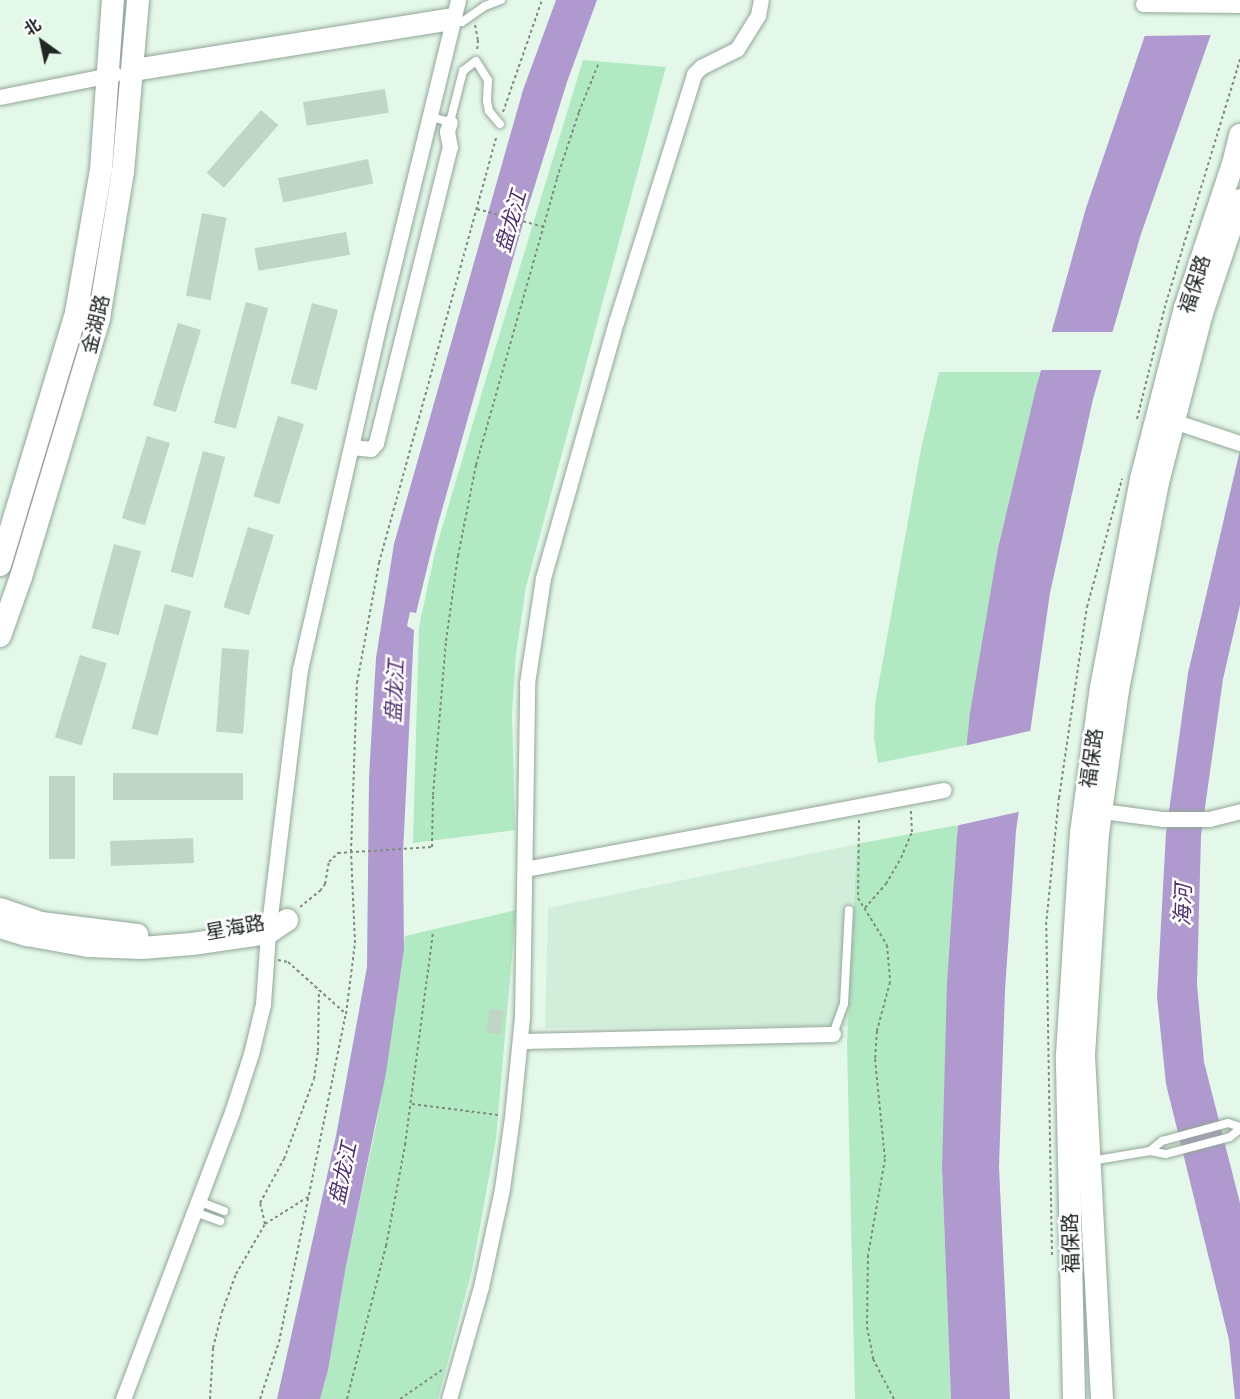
<!DOCTYPE html>
<html>
<head>
<meta charset="utf-8">
<style>
	body { margin:0 }
	#map { position:relative; width:1240px; height:1399px; overflow:hidden; background:#e3f8e9; font-family:"Exo 2","Noto Sans SC",sans-serif }
	div>[style] { position:absolute }
	[style*='--x'] { left:calc(var(--x)*1px); top:calc(var(--y)*1px); width:calc(var(--w)*1px); rotate:calc(var(--a)*1deg) }
	.built>* { inset:0; background:#d2eeda }
	.green>* { inset:0; background:#b1e9c3 }
	.water>* { inset:0; background:#b099cf }
	.pier>* { inset:0; background:#e3f8e9 }
	.building>* { inset:0; background:#c1d5c7; transform-origin:0 0 }
	.path>* { height:2px; margin-top:-1px; transform-origin:0; background:repeating-linear-gradient(90deg,#7e8c82 0 3px,transparent 0 6px) }
	.roads { filter:drop-shadow(0 0 2px #92a698) drop-shadow(0 0 2px #92a698) }
	.lane>* { height:8px; margin:-4px; padding:0 4px; transform-origin:4px; border-radius:4px; background:#fff }
	.street>* { height:15px; margin:-7.5px; padding:0 7.5px; transform-origin:7.5px; border-radius:7.5px; background:#fff }
	.secondary>* { height:22px; margin:-11px; padding:0 11px; transform-origin:11px; border-radius:11px; background:#fff }
	span { translate:-50% -50%; white-space:nowrap; text-align:center; line-height:1.15; -webkit-text-stroke:5px #fff; paint-order:stroke }
	.street-label { font-size:20px; color:#212924 }
	.water-label { font-size:21px; color:#4e2e70; font-style:italic }
	.north { position:absolute; left:12px; top:12px; width:60px; height:60px; -webkit-text-stroke:4px #fff; paint-order:stroke; rotate:327deg; font-size:16px; font-weight:700; line-height:24px; text-align:center; color:#212924 }
	.north::after { content:''; display:block; margin:auto; width:21px; height:27px; background:#212924; clip-path:polygon(50% 0,100% 100%,50% 72%,0 100%) }
</style>
</head>
<body>
<div id="map">
	<div class="built">
		<i style="clip-path:polygon(857px 844px,848px 1026px,545px 1028px,548px 908px)"></i>
	</div>
	<div class="green">
		<i style="clip-path:polygon(583px 60px,666px 67px,526px 587px,516px 654px,512px 713px,515px 830px,413px 843px,419px 627px,435px 552px,488px 372px)"></i>
		<i style="clip-path:polygon(939px 372px,1040px 372px,998px 548px,967px 745px,878px 763px,874px 738px,875px 704px,921px 449px)"></i>
		<i style="clip-path:polygon(958px 825px,942px 1168px,951px 1399px,855px 1399px,847px 1043px,857px 844px)"></i>
		<i style="clip-path:polygon(516px 910px,496px 1139px,472px 1270px,438px 1399px,320px 1399px,328px 1370px,346px 1266px,377px 1121px,405px 936px)"></i>
	</div>
	<div class="water">
		<i style="clip-path:polygon(556px 0,597px 0,567px 82px,524px 220px,438px 524px,416px 613px,410px 612px,407px 626px,414px 630px,403px 853px,404px 949px,386px 1073px,346px 1266px,328px 1370px,320px 1399px,277px 1399px,336px 1136px,367px 967px,369px 777px,376px 658px,394px 544px,523px 90px)"></i>
		<i style="clip-path:polygon(1157px 0,1223px 0,1141px 234px,1093px 399px,1050px 593px,1016px 831px,1005px 990px,999px 1167px,1010px 1399px,951px 1399px,942px 1168px,947px 983px,957px 836px,970px 713px,998px 548px,1036px 388px,1086px 208px)"></i>
		<i style="clip-path:polygon(1240px 450px,1240px 605px,1223px 679px,1201px 836px,1197px 984px,1204px 1062px,1240px 1203px,1240px 1399px,1235px 1399px,1229px 1340px,1166px 1084px,1157px 997px,1166px 833px,1188px 673px)"></i>
	</div>
	<div class="pier">
		<i style="clip-path:polygon(1154px 0,1226px 0,1214px 35px,1141px 36px)"></i>
		<i style="clip-path:polygon(1048px 332px,1116px 332px,1105px 370px,1037px 370px)"></i>
		<i style="clip-path:polygon(1034px 730px,1022px 811px,955px 826px,964px 746px)"></i>
	</div>
	<div class="building">
		<i style="left:385px;top:89px;width:24px;height:83px;rotate:81deg"></i>
		<i style="left:261px;top:110px;width:23px;height:83px;rotate:41deg"></i>
		<i style="left:368px;top:159px;width:25px;height:92px;rotate:78deg"></i>
		<i style="left:202px;top:213px;width:25px;height:84px;rotate:11deg"></i>
		<i style="left:346px;top:232px;width:23px;height:93px;rotate:80deg"></i>
		<i style="left:246px;top:302px;width:23px;height:125px;rotate:15deg"></i>
		<i style="left:312px;top:303px;width:27px;height:83px;rotate:15deg"></i>
		<i style="left:178px;top:323px;width:24px;height:86px;rotate:17deg"></i>
		<i style="left:278px;top:416px;width:27px;height:84px;rotate:17deg"></i>
		<i style="left:147px;top:436px;width:24px;height:86px;rotate:17deg"></i>
		<i style="left:203px;top:451px;width:23px;height:125px;rotate:15deg"></i>
		<i style="left:248px;top:527px;width:27px;height:84px;rotate:17deg"></i>
		<i style="left:114px;top:544px;width:28px;height:87px;rotate:15deg"></i>
		<i style="left:165px;top:604px;width:27px;height:129px;rotate:15deg"></i>
		<i style="left:222px;top:648px;width:27px;height:84px;rotate:4deg"></i>
		<i style="left:80px;top:655px;width:28px;height:86px;rotate:17deg"></i>
		<i style="left:243px;top:773px;width:27px;height:130px;rotate:90deg"></i>
		<i style="left:49px;top:776px;width:26px;height:83px"></i>
		<i style="left:193px;top:838px;width:25px;height:83px;rotate:88deg"></i>
		<i style="left:490px;top:1009px;width:14px;height:24px;rotate:8deg"></i>
	</div>
	<div class="path">
		<i style="--x:475;--y:25;--w:15;--a:79"></i>
		<i style="--x:478;--y:40;--w:12;--a:95"></i>
		<i style="--x:503;--y:112;--w:119;--a:-70.8"></i>
		<i style="--x:477;--y:209;--w:69;--a:15"></i>
		<i style="--x:1137;--y:419;--w:120;--a:-76"></i>
		<i style="--x:1166;--y:303;--w:255;--a:-73.1"></i>
		<i style="--x:859;--y:820;--w:78;--a:90.7"></i>
		<i style="--x:858;--y:898;--w:55;--a:58.3"></i>
		<i style="--x:887;--y:945;--w:37;--a:85"></i>
		<i style="--x:890;--y:982;--w:51;--a:104.9"></i>
		<i style="--x:877;--y:1031;--w:28;--a:94"></i>
		<i style="--x:875;--y:1059;--w:100;--a:84.3"></i>
		<i style="--x:885;--y:1159;--w:97;--a:100"></i>
		<i style="--x:868;--y:1255;--w:72;--a:90.8"></i>
		<i style="--x:867;--y:1327;--w:33;--a:79"></i>
		<i style="--x:873;--y:1359;--w:45;--a:62.3"></i>
		<i style="--x:300;--y:907;--w:26;--a:-39"></i>
		<i style="--x:320;--y:891;--w:9;--a:-54"></i>
		<i style="--x:325;--y:884;--w:22;--a:-80"></i>
		<i style="--x:329;--y:862;--w:13;--a:-45"></i>
		<i style="--x:338;--y:853;--w:94;--a:-3.7"></i>
		<i style="--x:432;--y:847;--w:52;--a:-88.9"></i>
		<i style="--x:433;--y:795;--w:155;--a:-85.2"></i>
		<i style="--x:446;--y:641;--w:86;--a:-82"></i>
		<i style="--x:458;--y:556;--w:93;--a:-78.8"></i>
		<i style="--x:476;--y:465;--w:298;--a:-74.2"></i>
		<i style="--x:557;--y:178;--w:70;--a:-71.6"></i>
		<i style="--x:579;--y:112;--w:51;--a:-68"></i>
		<i style="--x:865;--y:908;--w:32;--a:-49"></i>
		<i style="--x:886;--y:884;--w:30;--a:-60"></i>
		<i style="--x:901;--y:858;--w:28;--a:-67"></i>
		<i style="--x:912;--y:832;--w:21;--a:-93"></i>
		<i style="--x:278;--y:960;--w:10;--a:11"></i>
		<i style="--x:288;--y:962;--w:78;--a:41.9"></i>
		<i style="--x:412;--y:1104;--w:87;--a:7.3"></i>
		<i style="--x:265;--y:1224;--w:22;--a:-103"></i>
		<i style="--x:260;--y:1203;--w:50;--a:-61.4"></i>
		<i style="--x:284;--y:1159;--w:85;--a:-69.4"></i>
		<i style="--x:314;--y:1079;--w:28;--a:-82"></i>
		<i style="--x:318;--y:1051;--w:61;--a:-89.1"></i>
		<i style="--x:1052;--y:1255;--w:330;--a:-91"></i>
		<i style="--x:1046;--y:925;--w:128;--a:-84.2"></i>
		<i style="--x:1059;--y:798;--w:193;--a:-81.7"></i>
		<i style="--x:1087;--y:607;--w:133;--a:-74.7"></i>
		<i style="--x:210;--y:1399;--w:51;--a:-86.6"></i>
		<i style="--x:213;--y:1348;--w:37;--a:-76"></i>
		<i style="--x:222;--y:1312;--w:40;--a:-69.8"></i>
		<i style="--x:236;--y:1274;--w:58;--a:-59.9"></i>
		<i style="--x:265;--y:1224;--w:51;--a:-32.1"></i>
		<i style="--x:260;--y:1399;--w:60;--a:-71.6"></i>
		<i style="--x:279;--y:1342;--w:335;--a:-78.5"></i>
		<i style="--x:346;--y:1014;--w:72;--a:-82.8"></i>
		<i style="--x:355;--y:943;--w:91;--a:-92.5"></i>
		<i style="--x:351;--y:852;--w:169;--a:-88"></i>
		<i style="--x:357;--y:683;--w:122;--a:-79.6"></i>
		<i style="--x:379;--y:563;--w:444;--a:-74.6"></i>
		<i style="--x:347;--y:1399;--w:158;--a:-75.7"></i>
		<i style="--x:386;--y:1246;--w:103;--a:-79.3"></i>
		<i style="--x:405;--y:1145;--w:214;--a:-82.5"></i>
		<i style="--x:400;--y:1399;--w:51;--a:-34.6"></i>
	</div>
	<div class="roads">
		<div class="lane">
			<i style="--x:452;--y:19;--w:10;--a:17"></i>
			<i style="--x:462;--y:22;--w:28;--a:-35"></i>
			<i style="--x:485;--y:6;--w:17;--a:-21"></i>
			<i style="--x:431;--y:117;--w:20;--a:15"></i>
			<i style="--x:450;--y:122;--w:53;--a:-75.7"></i>
			<i style="--x:463;--y:71;--w:16;--a:-38"></i>
			<i style="--x:476;--y:61;--w:22;--a:58"></i>
			<i style="--x:488;--y:80;--w:21;--a:93"></i>
			<i style="--x:487;--y:101;--w:10;--a:79"></i>
			<i style="--x:489;--y:111;--w:17;--a:50"></i>
			<i style="--x:833;--y:1034;--w:32;--a:-70"></i>
			<i style="--x:844;--y:1004;--w:94;--a:-87"></i>
			<i style="--x:1150;--y:1151;--w:16;--a:-40"></i>
			<i style="--x:1162;--y:1141;--w:68;--a:-15.3"></i>
			<i style="--x:1228;--y:1123;--w:13;--a:18"></i>
			<i style="--x:1091;--y:1161;--w:60;--a:-9.6"></i>
			<i style="--x:1150;--y:1151;--w:16;--a:11"></i>
			<i style="--x:1166;--y:1154;--w:66;--a:-14.9"></i>
			<i style="--x:1230;--y:1137;--w:13;--a:-39"></i>
			<i style="--x:198;--y:1201;--w:28;--a:21"></i>
			<i style="--x:195;--y:1212;--w:27;--a:20"></i>
		</div>
		<div class="street">
			<i style="--x:1143;--y:4;--w:97;--a:0.6"></i>
			<i style="--x:0;--y:97;--w:117;--a:-11.3"></i>
			<i style="--x:1173;--y:421;--w:71;--a:18.2"></i>
			<i style="--x:352;--y:447;--w:19;--a:6"></i>
			<i style="--x:371;--y:449;--w:8;--a:-50"></i>
			<i style="--x:376;--y:443;--w:305;--a:-76"></i>
			<i style="--x:450;--y:147;--w:16;--a:-101"></i>
			<i style="--x:447;--y:131;--w:9;--a:-72"></i>
			<i style="--x:1102;--y:811;--w:62;--a:7.5"></i>
			<i style="--x:1163;--y:819;--w:46;--a:0"></i>
			<i style="--x:1209;--y:819;--w:32;--a:-14"></i>
			<i style="--x:525;--y:869;--w:426;--a:-10.7"></i>
			<i style="--x:520;--y:1041;--w:313;--a:-1.3"></i>
			<i style="--x:123;--y:1399;--w:307;--a:-69.2"></i>
			<i style="--x:232;--y:1112;--w:61;--a:-71.9"></i>
			<i style="--x:251;--y:1054;--w:51;--a:-76.5"></i>
			<i style="--x:263;--y:1004;--w:71;--a:-86"></i>
			<i style="--x:268;--y:933;--w:266;--a:-83.1"></i>
			<i style="--x:300;--y:669;--w:362;--a:-77.1"></i>
			<i style="--x:381;--y:316;--w:325;--a:-76.3"></i>
			<i style="--x:449;--y:1399;--w:116;--a:-74.1"></i>
			<i style="--x:481;--y:1287;--w:100;--a:-77.9"></i>
			<i style="--x:502;--y:1189;--w:73;--a:-82.1"></i>
			<i style="--x:512;--y:1117;--w:100;--a:-84.3"></i>
			<i style="--x:522;--y:1017;--w:334;--a:-89.1"></i>
			<i style="--x:527;--y:683;--w:106;--a:-81.3"></i>
			<i style="--x:543;--y:578;--w:266;--a:-74.1"></i>
			<i style="--x:616;--y:322;--w:260;--a:-72.5"></i>
			<i style="--x:694;--y:74;--w:10;--a:-45"></i>
			<i style="--x:701;--y:67;--w:40;--a:-26.6"></i>
			<i style="--x:737;--y:49;--w:40;--a:-58"></i>
			<i style="--x:758;--y:15;--w:15;--a:-79"></i>
		</div>
		<div class="secondary">
			<i style="--x:134;--y:70;--w:321;--a:-9.1"></i>
			<i style="--x:0;--y:565;--w:263;--a:-73.2"></i>
			<i style="--x:76;--y:313;--w:145;--a:-80.1"></i>
			<i style="--x:101;--y:170;--w:170;--a:-86"></i>
			<i style="--x:0;--y:636;--w:63;--a:-70.4"></i>
			<i style="--x:21;--y:577;--w:270;--a:-73.2"></i>
			<i style="--x:99;--y:318;--w:148;--a:-80.7"></i>
			<i style="--x:123;--y:172;--w:173;--a:-85"></i>
			<i style="--x:0;--y:909;--w:43;--a:18.9"></i>
			<i style="--x:41;--y:923;--w:97;--a:7.1"></i>
			<i style="--x:0;--y:927;--w:28;--a:17"></i>
			<i style="--x:27;--y:935;--w:62;--a:10.2"></i>
			<i style="--x:88;--y:946;--w:54;--a:2.1"></i>
			<i style="--x:142;--y:948;--w:50;--a:-4.6"></i>
			<i style="--x:192;--y:944;--w:77;--a:-8.2"></i>
			<i style="--x:268;--y:933;--w:23;--a:-34"></i>
			<i style="--x:1074;--y:1399;--w:344;--a:-91.2"></i>
			<i style="--x:1067;--y:1055;--w:222;--a:-86.4"></i>
			<i style="--x:1081;--y:833;--w:147;--a:-82.2"></i>
			<i style="--x:1101;--y:687;--w:212;--a:-79.1"></i>
			<i style="--x:1141;--y:479;--w:177;--a:-75.6"></i>
			<i style="--x:1185;--y:308;--w:152;--a:-71.6"></i>
			<i style="--x:1233;--y:164;--w:30;--a:-76"></i>
			<i style="--x:1102;--y:1399;--w:344;--a:-93"></i>
			<i style="--x:1084;--y:1055;--w:221;--a:-86.4"></i>
			<i style="--x:1098;--y:834;--w:145;--a:-82.1"></i>
			<i style="--x:1118;--y:690;--w:212;--a:-79.1"></i>
			<i style="--x:1158;--y:482;--w:175;--a:-75.4"></i>
			<i style="--x:1202;--y:313;--w:119;--a:-71.4"></i>
		</div>
	</div>
	<div class="street-label">
		<span style="left:1194px;top:284px;rotate:-72deg">福保路</span>
		<span style="left:95px;top:324px;rotate:-76deg">金湖路</span>
		<span style="left:1091px;top:758px;rotate:-82deg">福保路</span>
		<span style="left:235px;top:927px;rotate:-10deg">星海路</span>
		<span style="left:1070px;top:1243px;rotate:-91deg">福保路</span>
	</div>
	<div class="water-label">
		<span style="left:510px;top:221px;rotate:-74deg">盘龙江</span>
		<span style="left:394px;top:691px;rotate:-87deg">盘龙江</span>
		<span style="left:1182px;top:905px;rotate:-88deg">海河</span>
		<span style="left:342px;top:1173px;rotate:-78deg">盘龙江</span>
	</div>
	<div class="north">北</div>
</div>
</body>
</html>
